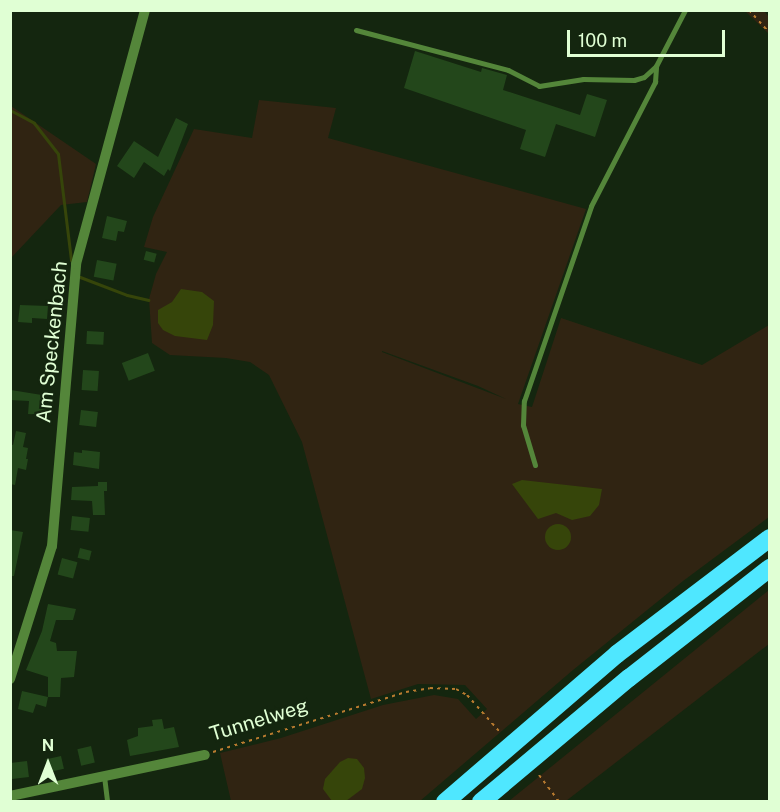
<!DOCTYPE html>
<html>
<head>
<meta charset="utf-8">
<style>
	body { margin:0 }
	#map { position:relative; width:780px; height:812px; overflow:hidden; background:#14260f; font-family:"Public Sans",sans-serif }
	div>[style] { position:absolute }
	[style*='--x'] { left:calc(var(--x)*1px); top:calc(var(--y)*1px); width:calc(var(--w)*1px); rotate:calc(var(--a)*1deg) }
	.green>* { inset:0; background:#302412 }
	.water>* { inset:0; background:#36450a }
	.round { border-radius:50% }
	.stream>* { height:3px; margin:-1.5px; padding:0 1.5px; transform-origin:1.5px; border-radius:1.5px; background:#36450a }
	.building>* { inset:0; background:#23471b; transform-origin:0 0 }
	.path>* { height:2px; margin-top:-1px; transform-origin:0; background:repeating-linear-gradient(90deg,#b97b2f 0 3px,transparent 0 7.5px) }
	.lane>* { height:5px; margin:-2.5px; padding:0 2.5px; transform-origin:2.5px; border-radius:2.5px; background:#54863a }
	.street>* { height:10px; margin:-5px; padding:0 5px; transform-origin:5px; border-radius:5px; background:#54863a }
	.highway>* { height:18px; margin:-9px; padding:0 9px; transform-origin:9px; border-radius:9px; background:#4fe7ff }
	span { translate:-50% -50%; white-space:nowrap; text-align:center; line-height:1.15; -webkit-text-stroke:4.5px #14260f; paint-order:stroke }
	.street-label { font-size:20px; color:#e0ffd4 }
	.frame { position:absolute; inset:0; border:12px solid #e0ffd4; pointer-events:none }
	.north { position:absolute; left:18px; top:734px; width:60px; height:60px; -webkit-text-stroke:4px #14260f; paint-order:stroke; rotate:0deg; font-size:16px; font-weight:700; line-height:24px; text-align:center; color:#e0ffd4 }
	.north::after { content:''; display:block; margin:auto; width:21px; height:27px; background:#e0ffd4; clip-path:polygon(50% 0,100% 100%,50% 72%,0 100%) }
	.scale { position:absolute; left:567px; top:30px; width:158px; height:27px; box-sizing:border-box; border:3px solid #e0ffd4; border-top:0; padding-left:8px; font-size:18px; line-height:21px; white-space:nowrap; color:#e0ffd4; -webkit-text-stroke:4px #14260f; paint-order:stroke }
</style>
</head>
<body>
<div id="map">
	<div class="green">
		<i style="clip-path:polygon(745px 11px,764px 11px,769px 17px,769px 34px)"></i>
		<i style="clip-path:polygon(evenodd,259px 100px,336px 108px,328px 138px,586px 209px,518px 404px,532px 407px,561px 318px,702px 365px,769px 325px,769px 517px,683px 581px,573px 670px,420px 801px,231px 801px,220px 753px,281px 738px,383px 705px,434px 695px,458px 699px,476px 719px,487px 709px,465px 685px,418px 684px,371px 699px,302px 442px,269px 375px,250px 362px,226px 358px,170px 355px,152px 343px,149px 299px,156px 274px,167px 252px,144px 247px,153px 217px,194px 129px,252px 138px,259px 100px,382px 351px,478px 386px,506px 399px,382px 352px,382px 351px)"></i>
		<i style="clip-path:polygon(11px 106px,96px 164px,87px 202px,61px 205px,11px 258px)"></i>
		<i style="clip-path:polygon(769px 590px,769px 644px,566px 801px,509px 801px)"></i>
	</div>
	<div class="water">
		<i style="clip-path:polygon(181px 289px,202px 292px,214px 301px,213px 325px,207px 340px,175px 336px,163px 330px,158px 323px,158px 310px,172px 302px)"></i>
		<i style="clip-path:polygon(522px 480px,602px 489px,599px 505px,590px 516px,572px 520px,556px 513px,538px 519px,512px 484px)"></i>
		<i class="round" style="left:545px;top:524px;width:26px;height:26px"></i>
		<i style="clip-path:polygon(348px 758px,357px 759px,364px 768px,365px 778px,362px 789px,346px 801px,332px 801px,323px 789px,325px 779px,340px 762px)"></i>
	</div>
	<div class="stream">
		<i style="--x:10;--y:110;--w:27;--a:28"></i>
		<i style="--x:34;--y:123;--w:39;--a:52"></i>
		<i style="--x:58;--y:154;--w:107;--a:83"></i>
		<i style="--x:80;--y:277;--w:50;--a:21"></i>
		<i style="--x:127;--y:295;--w:22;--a:13"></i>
	</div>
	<div class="building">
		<i style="clip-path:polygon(415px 51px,481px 72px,482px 68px,507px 75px,503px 90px,580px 115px,587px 94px,607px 100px,595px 137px,556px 124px,545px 157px,520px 149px,526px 130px,404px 88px)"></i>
		<i style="clip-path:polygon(176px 118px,188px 124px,170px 171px,168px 169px,164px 176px,144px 162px,134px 178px,117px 166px,134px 141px,158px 157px)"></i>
		<i style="clip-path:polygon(107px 216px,127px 221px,124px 232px,118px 231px,116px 241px,102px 238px)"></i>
		<i style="left:146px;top:251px;width:11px;height:9px;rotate:15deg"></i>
		<i style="left:97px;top:260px;width:20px;height:17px;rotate:11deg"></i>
		<i style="clip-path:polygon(20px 305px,48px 306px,47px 319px,32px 318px,32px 323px,18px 322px)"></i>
		<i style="left:87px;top:331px;width:17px;height:13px;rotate:3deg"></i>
		<i style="left:148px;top:353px;width:19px;height:28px;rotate:69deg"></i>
		<i style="left:83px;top:370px;width:16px;height:20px;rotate:4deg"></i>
		<i style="clip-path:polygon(11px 390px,48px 396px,47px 415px,28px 414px,29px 401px,10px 400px)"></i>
		<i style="left:81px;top:410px;width:17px;height:15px;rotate:7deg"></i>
		<i style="clip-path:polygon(16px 431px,26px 433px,23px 447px,28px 448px,26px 459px,28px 459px,26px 470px,18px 468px,15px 485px,10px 484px,10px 444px,13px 445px)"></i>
		<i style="clip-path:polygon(82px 450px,100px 452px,99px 469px,73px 465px,74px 452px,82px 453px)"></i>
		<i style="clip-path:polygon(98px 482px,107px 482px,107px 491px,104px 491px,105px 515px,93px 515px,92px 501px,71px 500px,72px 487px,98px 486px)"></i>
		<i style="left:72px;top:516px;width:18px;height:14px;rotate:6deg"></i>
		<i style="clip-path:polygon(10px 530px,23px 532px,14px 576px,10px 576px)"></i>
		<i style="left:80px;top:548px;width:12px;height:10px;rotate:14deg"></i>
		<i style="left:62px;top:558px;width:16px;height:17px;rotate:15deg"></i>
		<i style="clip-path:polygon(48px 604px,76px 609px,73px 620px,56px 620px,50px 641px,56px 643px,57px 651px,77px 651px,74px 677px,61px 678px,60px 697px,48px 697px,46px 707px,36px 704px,33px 713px,18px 709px,22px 691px,48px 697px,48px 677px,26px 670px,42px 631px)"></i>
		<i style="clip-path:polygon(162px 719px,164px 729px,174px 727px,179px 747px,130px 756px,127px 740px,138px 736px,138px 728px,153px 726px,152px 720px)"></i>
		<i style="left:91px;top:746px;width:17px;height:14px;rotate:77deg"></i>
		<i style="left:61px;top:756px;width:13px;height:16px;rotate:77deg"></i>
		<i style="left:27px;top:761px;width:16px;height:17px;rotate:83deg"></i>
	</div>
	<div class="path">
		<i style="--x:749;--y:10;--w:31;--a:48"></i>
		<i style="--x:213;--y:752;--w:202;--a:-17.3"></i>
		<i style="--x:406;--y:692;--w:24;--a:-9"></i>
		<i style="--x:430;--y:688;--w:26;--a:2"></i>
		<i style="--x:456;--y:689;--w:13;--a:29"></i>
		<i style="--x:467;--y:695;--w:48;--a:48.4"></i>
		<i style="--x:539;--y:775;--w:34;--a:53"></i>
	</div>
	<div class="lane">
		<i style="--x:356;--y:30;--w:157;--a:14.7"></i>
		<i style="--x:508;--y:70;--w:35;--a:27"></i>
		<i style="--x:539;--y:86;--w:45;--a:-9"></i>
		<i style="--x:583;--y:79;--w:51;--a:1.1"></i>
		<i style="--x:634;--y:80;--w:10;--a:-17"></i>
		<i style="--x:644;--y:77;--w:15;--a:-42"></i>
		<i style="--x:535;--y:465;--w:42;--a:-106.7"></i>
		<i style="--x:523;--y:425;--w:24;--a:-88"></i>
		<i style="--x:524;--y:401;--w:206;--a:-71"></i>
		<i style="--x:591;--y:206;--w:140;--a:-62.7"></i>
		<i style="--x:655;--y:82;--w:16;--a:-86"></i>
		<i style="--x:656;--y:66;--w:63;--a:-62.6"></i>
		<i style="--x:104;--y:776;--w:26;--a:83"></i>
	</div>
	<div class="street">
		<i style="--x:10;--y:679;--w:139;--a:-72.5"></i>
		<i style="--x:52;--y:546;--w:283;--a:-85.1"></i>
		<i style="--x:76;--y:264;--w:263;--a:-74.8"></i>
		<i style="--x:10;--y:796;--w:199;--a:-11.9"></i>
	</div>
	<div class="highway">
		<i style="--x:445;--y:802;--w:227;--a:-40.7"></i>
		<i style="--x:617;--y:654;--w:192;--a:-37.2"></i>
		<i style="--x:481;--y:802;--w:193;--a:-40"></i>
		<i style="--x:629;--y:678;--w:179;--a:-38"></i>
	</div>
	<div class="street-label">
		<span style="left:52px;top:342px;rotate:-84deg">Am Speckenbach</span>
		<span style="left:259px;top:720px;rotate:-17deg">Tunnelweg</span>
	</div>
	<div class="frame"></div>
	<div class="north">N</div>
	<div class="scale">100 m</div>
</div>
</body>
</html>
